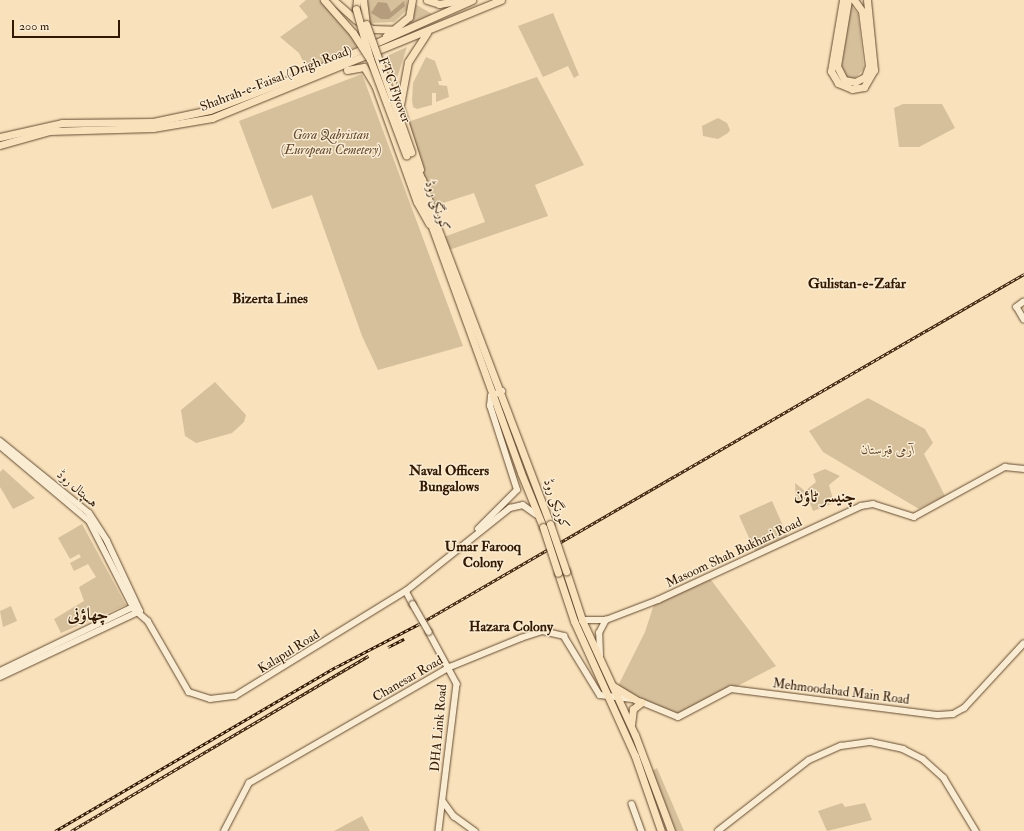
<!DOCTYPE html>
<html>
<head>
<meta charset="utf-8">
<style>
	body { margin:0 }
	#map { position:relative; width:1024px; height:831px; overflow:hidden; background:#f8e1bb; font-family:"IM FELL Double Pica",Amiri,serif }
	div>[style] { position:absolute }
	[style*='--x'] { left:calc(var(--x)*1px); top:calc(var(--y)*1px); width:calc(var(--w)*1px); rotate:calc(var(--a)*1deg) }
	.green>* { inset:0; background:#d6bf9b; transform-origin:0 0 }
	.water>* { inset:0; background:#b59c7c }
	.roads { filter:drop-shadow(0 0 1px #644a30) drop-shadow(0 0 1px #644a30) }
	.tertiary>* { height:5.5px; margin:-2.75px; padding:0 2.75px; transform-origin:2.75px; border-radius:2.75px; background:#faecd3 }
	.secondary>* { height:6px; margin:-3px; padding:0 3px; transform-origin:3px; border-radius:3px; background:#faecd3 }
	.primary>* { height:7px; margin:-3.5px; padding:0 3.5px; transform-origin:3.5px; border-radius:3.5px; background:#f8e1bb }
	.trunk>* { height:7px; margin:-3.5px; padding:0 3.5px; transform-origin:3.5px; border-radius:3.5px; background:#f8e1bb }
	.rail>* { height:2.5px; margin-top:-1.25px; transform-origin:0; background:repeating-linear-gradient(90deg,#faecd3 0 3px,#321701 0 6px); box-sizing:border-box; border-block:1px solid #321701 }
	.bridges { filter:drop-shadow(0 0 1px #644a30) drop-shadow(0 0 1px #644a30) }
	.tertiary-bridge>* { height:5.5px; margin:-2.75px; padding:0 2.75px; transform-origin:2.75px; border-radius:2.75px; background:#faecd3 }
	.primary-bridge>* { height:7px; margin:-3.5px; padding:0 3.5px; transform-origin:3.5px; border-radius:3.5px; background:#f8e1bb }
	.trunk-bridge>* { height:7px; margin:-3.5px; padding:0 3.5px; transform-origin:3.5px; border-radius:3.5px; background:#f8e1bb }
	span { translate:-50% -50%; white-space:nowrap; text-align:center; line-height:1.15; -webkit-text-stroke:3px #faecd3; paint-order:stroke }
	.street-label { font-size:13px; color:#321701 }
	.park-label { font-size:13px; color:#63492f; font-style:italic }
	.neighbourhood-label { font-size:14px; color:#321701; font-weight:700 }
	.district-label { font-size:17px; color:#321701; font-weight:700 }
	.scale { position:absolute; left:12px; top:20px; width:108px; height:18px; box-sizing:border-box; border:2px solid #321701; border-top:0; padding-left:5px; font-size:12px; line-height:14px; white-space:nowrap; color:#321701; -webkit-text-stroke:3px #faecd3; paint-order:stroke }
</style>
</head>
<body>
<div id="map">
	<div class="green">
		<i style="clip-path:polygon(306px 0,320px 0,360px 45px,307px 69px,299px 53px,280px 37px,308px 17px,299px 6px)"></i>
		<i style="clip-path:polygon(368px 0,407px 0,407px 10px,394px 22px,371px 23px,367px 11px)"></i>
		<i style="clip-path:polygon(415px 4px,432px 14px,407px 25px,414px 11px)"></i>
		<i style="clip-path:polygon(851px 5px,858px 14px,864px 69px,855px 78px,848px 78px,841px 71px)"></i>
		<i style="clip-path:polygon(553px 13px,579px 75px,574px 78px,568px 66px,543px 77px,518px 26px)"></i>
		<i style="clip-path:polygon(407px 47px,397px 78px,396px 88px,380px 69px,369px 64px)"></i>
		<i style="clip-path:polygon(426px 57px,435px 61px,442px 81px,438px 81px,439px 85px,447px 86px,449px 97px,436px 102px,436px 93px,432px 93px,432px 105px,417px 109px,413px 107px,412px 100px,413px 83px)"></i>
		<i style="clip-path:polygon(362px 74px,463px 346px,378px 370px,362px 336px,312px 195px,272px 209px,239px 121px)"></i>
		<i style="clip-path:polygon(537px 77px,584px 165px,535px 185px,548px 216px,446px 251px,441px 238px,485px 222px,474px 193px,431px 207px,408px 122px)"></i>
		<i style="clip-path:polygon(903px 104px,942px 104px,955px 128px,919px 147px,899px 147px,894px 108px)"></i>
		<i style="clip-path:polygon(718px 118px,727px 123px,730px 130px,728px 133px,718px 139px,703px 136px,702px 126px)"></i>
		<i style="clip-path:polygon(215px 382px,246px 415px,244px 422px,232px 433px,196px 443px,185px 436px,181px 410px)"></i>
		<i style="clip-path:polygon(868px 398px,925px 429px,933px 443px,924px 454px,945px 496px,919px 509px,823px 452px,809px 431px)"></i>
		<i style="clip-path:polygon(3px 469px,35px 498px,13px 509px,0 487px,0 472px)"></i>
		<i style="clip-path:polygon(825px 469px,840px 476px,829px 485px,834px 503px,813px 511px,808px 498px,796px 502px,795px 483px,805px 491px,816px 482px,813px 474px)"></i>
		<i style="left:772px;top:501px;width:39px;height:36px;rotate:66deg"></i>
		<i style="clip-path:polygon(82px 524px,126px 605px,61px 633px,54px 619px,84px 601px,79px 587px,96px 577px,88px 564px,74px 571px,70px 563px,81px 557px,79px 554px,70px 559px,58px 538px)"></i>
		<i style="clip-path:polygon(708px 576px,776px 666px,678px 717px,617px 688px,645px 632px,655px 601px)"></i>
		<i style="clip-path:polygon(11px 606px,17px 621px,3px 627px,0 611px)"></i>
		<i style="clip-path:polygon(657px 768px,684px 831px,676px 831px,652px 771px)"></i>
		<i style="clip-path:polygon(842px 803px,845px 807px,865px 803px,872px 820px,827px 831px,818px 811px)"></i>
		<i style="clip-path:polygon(362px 816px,370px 831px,334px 831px)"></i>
	</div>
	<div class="water">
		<i style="clip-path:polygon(404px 1px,405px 6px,389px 19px,381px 19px,371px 13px,378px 2px,387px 3px,391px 12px)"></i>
	</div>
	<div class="roads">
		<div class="tertiary">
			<i style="--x:1024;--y:302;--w:9;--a:144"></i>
			<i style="--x:1017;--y:307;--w:14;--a:60"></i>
			<i style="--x:478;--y:529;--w:55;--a:-45"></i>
			<i style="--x:517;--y:490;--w:88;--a:-107.8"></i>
			<i style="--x:490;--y:406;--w:10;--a:-84"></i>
			<i style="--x:491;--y:396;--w:12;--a:-24"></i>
			<i style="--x:406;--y:591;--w:15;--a:62"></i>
			<i style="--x:133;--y:608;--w:20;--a:41"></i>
			<i style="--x:148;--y:621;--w:82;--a:60"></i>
			<i style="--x:189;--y:692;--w:22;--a:18"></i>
			<i style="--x:210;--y:699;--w:25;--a:-7"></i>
			<i style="--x:235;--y:696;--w:201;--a:-31.6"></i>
			<i style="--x:406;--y:591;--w:133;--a:-38.6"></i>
			<i style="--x:510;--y:508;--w:13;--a:-13"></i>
			<i style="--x:523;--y:505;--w:16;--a:35"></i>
			<i style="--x:582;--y:620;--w:24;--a:0"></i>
			<i style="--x:606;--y:620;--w:56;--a:-21"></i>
			<i style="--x:658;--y:600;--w:224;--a:-24.8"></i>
			<i style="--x:861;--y:506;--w:12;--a:-9"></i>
			<i style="--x:873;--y:504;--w:43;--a:17.6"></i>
			<i style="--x:914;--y:517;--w:104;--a:-28.8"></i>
			<i style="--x:1005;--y:467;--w:19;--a:6"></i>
			<i style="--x:429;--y:632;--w:59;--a:61.7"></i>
			<i style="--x:457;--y:684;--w:148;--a:97"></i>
			<i style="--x:600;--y:656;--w:23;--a:-92"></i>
			<i style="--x:599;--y:633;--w:15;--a:-62"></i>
			<i style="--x:443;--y:801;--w:19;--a:54"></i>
			<i style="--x:454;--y:816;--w:26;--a:36"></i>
			<i style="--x:632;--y:804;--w:29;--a:70"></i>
			<i style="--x:224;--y:831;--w:54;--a:-62.5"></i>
			<i style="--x:249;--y:783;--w:232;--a:-30"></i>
			<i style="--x:450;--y:667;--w:77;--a:-22.2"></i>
			<i style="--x:521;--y:638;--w:23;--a:-18"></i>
			<i style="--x:543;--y:631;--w:22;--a:13"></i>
			<i style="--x:564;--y:636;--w:69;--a:58.6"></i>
			<i style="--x:600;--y:695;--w:32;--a:7"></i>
			<i style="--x:718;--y:831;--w:115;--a:-38"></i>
			<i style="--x:809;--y:760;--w:35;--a:-24"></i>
			<i style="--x:841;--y:746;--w:30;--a:-8"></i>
			<i style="--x:871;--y:742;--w:33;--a:12"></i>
			<i style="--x:903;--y:749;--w:22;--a:27"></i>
			<i style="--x:923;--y:759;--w:28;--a:42"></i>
			<i style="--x:944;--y:778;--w:62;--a:58.9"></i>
		</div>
		<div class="secondary">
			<i style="--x:0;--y:441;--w:114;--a:39"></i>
			<i style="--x:89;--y:513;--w:33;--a:57"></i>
			<i style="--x:107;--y:541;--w:77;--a:64.8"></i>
			<i style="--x:140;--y:611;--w:155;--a:154.8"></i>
			<i style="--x:0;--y:446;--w:116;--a:40.1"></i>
			<i style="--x:89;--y:521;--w:97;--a:62.9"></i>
			<i style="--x:133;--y:607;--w:148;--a:154.3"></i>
			<i style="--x:639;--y:701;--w:42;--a:22.3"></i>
			<i style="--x:678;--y:717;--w:60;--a:-27.8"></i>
			<i style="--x:731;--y:689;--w:209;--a:7.2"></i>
			<i style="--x:938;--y:715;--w:15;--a:-4"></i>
			<i style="--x:953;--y:714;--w:13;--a:-29"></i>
			<i style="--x:964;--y:708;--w:88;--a:-47.3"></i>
		</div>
		<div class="primary">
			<i style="--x:333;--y:0;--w:30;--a:41"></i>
			<i style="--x:356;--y:20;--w:18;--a:29"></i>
			<i style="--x:372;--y:29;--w:24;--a:2"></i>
			<i style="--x:843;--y:0;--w:72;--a:99.6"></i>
			<i style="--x:831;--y:71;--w:14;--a:60"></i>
			<i style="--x:838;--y:83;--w:15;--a:23"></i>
			<i style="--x:852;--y:89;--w:12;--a:-9"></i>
			<i style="--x:864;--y:87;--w:20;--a:-60"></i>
			<i style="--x:874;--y:70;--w:70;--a:-95.7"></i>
			<i style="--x:848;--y:0;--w:67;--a:99.5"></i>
			<i style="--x:837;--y:66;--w:16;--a:63"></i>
			<i style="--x:844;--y:80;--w:11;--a:10"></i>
			<i style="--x:855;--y:82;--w:11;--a:-27"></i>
			<i style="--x:865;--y:77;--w:12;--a:-70"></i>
			<i style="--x:869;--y:66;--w:55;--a:-97.3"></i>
			<i style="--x:862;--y:11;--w:14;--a:-126"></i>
			<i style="--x:406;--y:155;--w:338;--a:70.1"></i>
			<i style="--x:521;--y:473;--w:58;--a:67.8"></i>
			<i style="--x:420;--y:169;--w:90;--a:-108"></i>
			<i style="--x:392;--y:83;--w:10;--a:-114"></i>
			<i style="--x:388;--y:74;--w:8;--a:180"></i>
			<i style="--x:380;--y:74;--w:12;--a:114"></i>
			<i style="--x:375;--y:85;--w:124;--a:70.3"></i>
			<i style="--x:417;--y:202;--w:25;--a:61"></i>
			<i style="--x:422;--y:179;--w:47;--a:72.7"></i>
			<i style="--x:436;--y:224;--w:321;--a:69.2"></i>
			<i style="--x:566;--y:571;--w:52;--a:71.9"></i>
			<i style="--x:582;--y:620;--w:127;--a:65.3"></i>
			<i style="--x:635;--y:735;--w:103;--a:69.4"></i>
			<i style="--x:558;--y:573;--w:51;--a:71.6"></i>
			<i style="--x:574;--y:621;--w:148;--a:65.7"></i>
			<i style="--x:635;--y:756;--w:79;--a:70.9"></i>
			<i style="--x:613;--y:686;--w:27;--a:31"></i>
			<i style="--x:631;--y:725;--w:16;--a:-83"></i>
			<i style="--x:633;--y:709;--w:11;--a:-38"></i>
		</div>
		<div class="trunk">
			<i style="--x:363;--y:0;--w:24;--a:83"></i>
			<i style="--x:427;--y:0;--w:13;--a:18"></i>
			<i style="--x:439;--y:4;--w:22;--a:-10"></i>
			<i style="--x:356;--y:9;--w:9;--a:-84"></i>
			<i style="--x:386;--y:36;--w:30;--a:-40"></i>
			<i style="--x:409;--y:17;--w:17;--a:-80"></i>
			<i style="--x:347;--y:70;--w:17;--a:-10"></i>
			<i style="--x:364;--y:67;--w:21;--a:59"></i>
			<i style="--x:400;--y:105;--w:44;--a:-79.5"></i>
			<i style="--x:408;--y:62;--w:35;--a:-57"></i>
			<i style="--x:0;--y:137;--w:64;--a:-12.7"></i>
			<i style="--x:62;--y:123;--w:91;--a:-0.6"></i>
			<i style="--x:153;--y:122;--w:58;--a:-11.9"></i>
			<i style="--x:210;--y:110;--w:112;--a:-20.9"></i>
			<i style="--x:315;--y:70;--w:172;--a:-24"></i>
			<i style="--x:0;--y:145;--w:51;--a:-15.9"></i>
			<i style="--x:49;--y:131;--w:104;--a:-1.7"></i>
			<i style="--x:153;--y:128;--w:60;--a:-9.6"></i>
			<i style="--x:212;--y:118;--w:312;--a:-22.2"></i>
			<i style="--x:411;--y:152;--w:34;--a:69"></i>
		</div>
	</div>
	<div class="rail">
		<i style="--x:388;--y:647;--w:18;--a:-27"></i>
		<i style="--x:55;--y:831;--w:325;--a:-30.3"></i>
		<i style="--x:336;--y:667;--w:93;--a:-27.4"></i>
		<i style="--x:419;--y:624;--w:699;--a:-30.05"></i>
		<i style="--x:71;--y:831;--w:345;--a:-30.5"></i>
	</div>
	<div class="bridges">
		<div class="tertiary-bridge">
			<i style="--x:413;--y:604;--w:32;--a:60"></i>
		</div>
		<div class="primary-bridge">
			<i style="--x:324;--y:0;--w:44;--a:48.7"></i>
			<i style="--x:353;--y:33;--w:31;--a:57"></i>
			<i style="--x:370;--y:59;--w:103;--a:69.4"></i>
			<i style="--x:550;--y:524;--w:50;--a:71.2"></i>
			<i style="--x:543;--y:527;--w:48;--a:71.9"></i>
		</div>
		<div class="trunk-bridge">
			<i style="--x:356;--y:9;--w:52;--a:74.4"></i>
			<i style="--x:366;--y:24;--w:136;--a:70.6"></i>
		</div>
	</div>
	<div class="street-label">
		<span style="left:276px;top:79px;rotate:-21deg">Shahrah-e-Faisal (Drigh Road)</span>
		<span style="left:394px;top:90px;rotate:69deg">FTC Flyover</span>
		<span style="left:437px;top:206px;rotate:71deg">کورنگی روڈ</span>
		<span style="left:77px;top:489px;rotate:41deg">ہسپتال روڈ</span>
		<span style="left:556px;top:504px;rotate:70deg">کورنگی روڈ</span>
		<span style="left:734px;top:553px;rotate:-25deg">Masoom Shah Bukhari Road</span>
		<span style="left:289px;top:652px;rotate:-32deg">Kalapul Road</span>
		<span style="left:408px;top:679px;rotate:-30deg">Chanesar Road</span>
		<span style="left:841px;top:692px;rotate:7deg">Mehmoodabad Main Road</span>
		<span style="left:439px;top:728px;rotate:-85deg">DHA Link Road</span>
	</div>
	<div class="park-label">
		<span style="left:331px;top:143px">Gora Qabristan<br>(European Cemetery)</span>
		<span style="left:888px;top:450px">آرمی قبرستان</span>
	</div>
	<div class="neighbourhood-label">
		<span style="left:857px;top:284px">Gulistan-e-Zafar</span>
		<span style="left:270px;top:299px">Bizerta Lines</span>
		<span style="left:449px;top:479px">Naval Officers<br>Bungalows</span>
		<span style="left:483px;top:555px">Umar Farooq<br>Colony</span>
		<span style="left:511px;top:627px">Hazara Colony</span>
	</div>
	<div class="district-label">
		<span style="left:825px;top:497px">چنیسر ٹاؤن</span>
		<span style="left:88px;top:615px">چھاؤنی</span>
	</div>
	<div class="scale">200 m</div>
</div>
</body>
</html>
